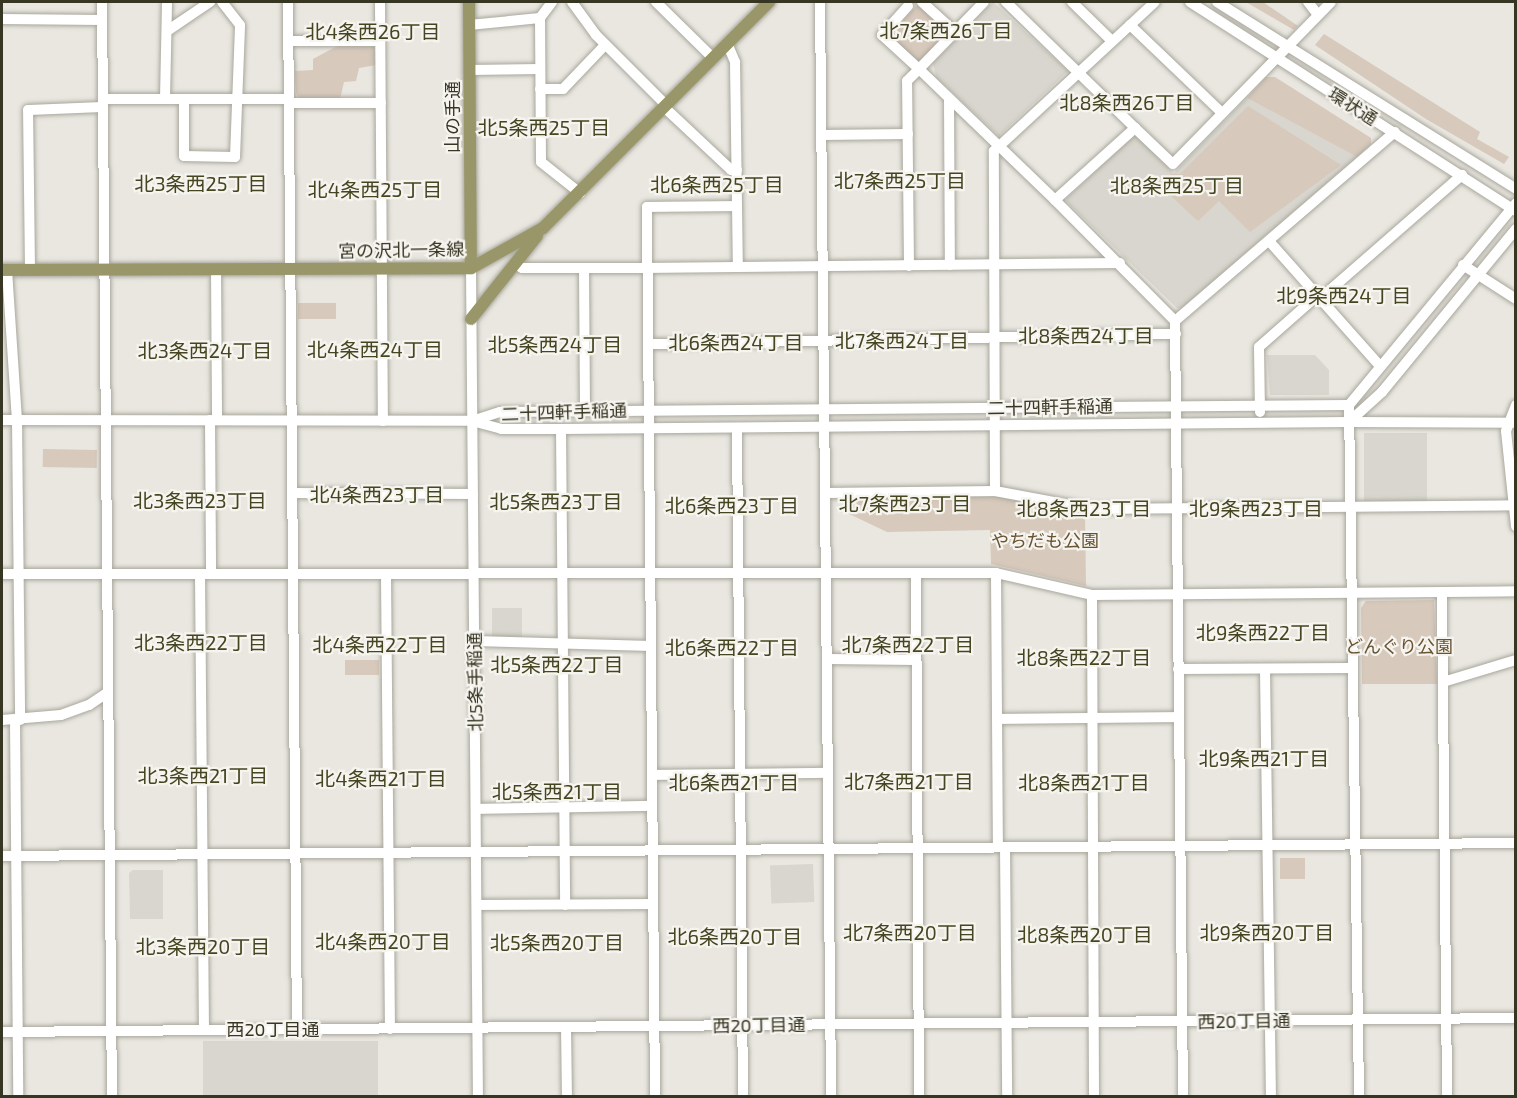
<!DOCTYPE html>
<html>
<head>
<meta charset="utf-8">
<style>
	body { margin:0 }
	#map { position:relative; width:1517px; height:1098px; overflow:hidden; background:#e9e7e0; font-family:"Exo 2","Noto Sans JP",sans-serif }
	div>[style] { position:absolute }
	[style*='--x'] { left:calc(var(--x)*1px); top:calc(var(--y)*1px); width:calc(var(--w)*1px); rotate:calc(var(--a)*1deg) }
	.built>* { inset:0; background:#d8d6ce; transform-origin:0 0 }
	.green>* { inset:0; background:#d7c9bb; transform-origin:0 0 }
	.roads { filter:drop-shadow(0 0 2px #a9a79c) drop-shadow(0 0 2px #a9a79c) }
	.minor>* { height:10px; margin:-5px; padding:0 5px; transform-origin:5px; border-radius:5px; background:#fff }
	.major>* { height:12px; margin:-6px; padding:0 6px; transform-origin:6px; border-radius:6px; background:#999769 }
	span { translate:-50% -50%; white-space:nowrap; text-align:center; line-height:1.15; -webkit-text-stroke:4.5px #f6f4ef; paint-order:stroke }
	.street-label { font-size:18px; color:#373623 }
	.park-label { font-size:18px; color:#685332 }
	.neighbourhood-label { font-size:20px; color:#464521 }
	.frame { position:absolute; inset:0; border:3px solid #373623; pointer-events:none }
</style>
</head>
<body>
<div id="map">
	<div class="built">
		<i style="clip-path:polygon(993px 2px,1068px 71px,999px 136px,936px 77px,933px 63px)"></i>
		<i style="clip-path:polygon(1247px 98px,1357px 157px,1182px 308px,1177px 308px,1067px 202px,1067px 198px,1135px 135px,1174px 173px)"></i>
		<i style="clip-path:polygon(1267px 355px,1315px 355px,1329px 370px,1329px 395px,1270px 395px)"></i>
		<i style="left:1364px;top:433px;width:63px;height:68px"></i>
		<i style="left:492px;top:608px;width:30px;height:29px"></i>
		<i style="left:813px;top:864px;width:38px;height:43px;rotate:88deg"></i>
		<i style="clip-path:polygon(133px 870px,163px 870px,163px 919px,130px 919px,129px 873px)"></i>
		<i style="left:378px;top:1041px;width:55px;height:175px;rotate:90deg"></i>
	</div>
	<div class="green">
		<i style="clip-path:polygon(1246px 2px,1263px 2px,1298px 26px,1294px 30px)"></i>
		<i style="left:919px;top:3px;width:40px;height:46px;rotate:42deg"></i>
		<i style="clip-path:polygon(1324px 34px,1480px 132px,1477px 139px,1509px 157px,1504px 164px,1426px 119px,1315px 45px)"></i>
		<i style="clip-path:polygon(374px 42px,376px 65px,359px 68px,356px 81px,344px 82px,340px 99px,300px 99px,296px 93px,295px 71px,313px 70px,313px 59px,341px 44px)"></i>
		<i style="clip-path:polygon(1266px 77px,1275px 77px,1371px 138px,1371px 144px,1357px 157px,1247px 98px)"></i>
		<i style="clip-path:polygon(1248px 106px,1341px 165px,1250px 232px,1219px 201px,1198px 221px,1159px 185px,1171px 174px,1180px 174px)"></i>
		<i style="left:298px;top:303px;width:38px;height:16px"></i>
		<i style="left:43px;top:449px;width:54px;height:18px;rotate:1deg"></i>
		<i style="clip-path:polygon(1006px 497px,1085px 514px,1086px 586px,991px 564px,990px 530px,887px 532px,843px 511px,849px 498px)"></i>
		<i style="clip-path:polygon(1434px 600px,1437px 684px,1362px 684px,1361px 608px,1366px 601px)"></i>
		<i style="left:345px;top:660px;width:34px;height:15px"></i>
		<i style="left:1305px;top:858px;width:21px;height:25px;rotate:90deg"></i>
	</div>
	<div class="roads">
		<div class="minor">
			<i style="--x:102;--y:2;--w:1094;--a:89.48"></i>
			<i style="--x:288;--y:2;--w:1027;--a:89.5"></i>
			<i style="--x:380;--y:2;--w:419;--a:89.6"></i>
			<i style="--x:552;--y:2;--w:20;--a:127"></i>
			<i style="--x:540;--y:18;--w:144;--a:89.6"></i>
			<i style="--x:541;--y:162;--w:50;--a:38.5"></i>
			<i style="--x:572;--y:2;--w:41;--a:54"></i>
			<i style="--x:596;--y:35;--w:99;--a:45"></i>
			<i style="--x:656;--y:2;--w:80;--a:44.5"></i>
			<i style="--x:820;--y:2;--w:1094;--a:89.42"></i>
			<i style="--x:922;--y:2;--w:45;--a:42.3"></i>
			<i style="--x:1006;--y:2;--w:180;--a:44.3"></i>
			<i style="--x:1072;--y:2;--w:56;--a:44.3"></i>
			<i style="--x:1190;--y:2;--w:386;--a:32.7"></i>
			<i style="--x:1217;--y:2;--w:353;--a:32"></i>
			<i style="--x:1308;--y:2;--w:16;--a:52"></i>
			<i style="--x:908;--y:6;--w:39;--a:132"></i>
			<i style="--x:882;--y:35;--w:50;--a:42.6"></i>
			<i style="--x:919;--y:69;--w:93;--a:-45.9"></i>
			<i style="--x:2;--y:19;--w:100;--a:0.6"></i>
			<i style="--x:469;--y:25;--w:71;--a:-5.6"></i>
			<i style="--x:1130;--y:25;--w:127;--a:43.7"></i>
			<i style="--x:167;--y:31;--w:52;--a:-34"></i>
			<i style="--x:288;--y:41;--w:92;--a:0"></i>
			<i style="--x:727;--y:43;--w:21;--a:67"></i>
			<i style="--x:735;--y:62;--w:205;--a:89.2"></i>
			<i style="--x:469;--y:70;--w:71;--a:-0.8"></i>
			<i style="--x:540;--y:89;--w:23;--a:0"></i>
			<i style="--x:563;--y:89;--w:61;--a:-46.3"></i>
			<i style="--x:103;--y:99;--w:186;--a:0"></i>
			<i style="--x:165;--y:99;--w:95;--a:-88.8"></i>
			<i style="--x:184;--y:99;--w:57;--a:90"></i>
			<i style="--x:184;--y:156;--w:51;--a:1.1"></i>
			<i style="--x:235;--y:157;--w:132;--a:-87.8"></i>
			<i style="--x:240;--y:25;--w:29;--a:-128"></i>
			<i style="--x:949;--y:99;--w:166;--a:89.7"></i>
			<i style="--x:289;--y:103;--w:92;--a:0"></i>
			<i style="--x:664;--y:107;--w:92;--a:43.2"></i>
			<i style="--x:731;--y:170;--w:6;--a:0"></i>
			<i style="--x:822;--y:135;--w:86;--a:-0.7"></i>
			<i style="--x:1055;--y:200;--w:170;--a:45.2"></i>
			<i style="--x:1175;--y:321;--w:775;--a:89.41"></i>
			<i style="--x:1269;--y:241;--w:167;--a:48.4"></i>
			<i style="--x:516;--y:264;--w:7;--a:34"></i>
			<i style="--x:522;--y:268;--w:121;--a:0"></i>
			<i style="--x:643;--y:268;--w:477;--a:-0.6"></i>
			<i style="--x:1463;--y:265;--w:63;--a:32.7"></i>
			<i style="--x:909;--y:266;--w:185;--a:-90.6"></i>
			<i style="--x:907;--y:81;--w:17;--a:-45"></i>
			<i style="--x:919;--y:69;--w:189;--a:43.9"></i>
			<i style="--x:1055;--y:200;--w:108;--a:-42"></i>
			<i style="--x:1135;--y:128;--w:52;--a:43.5"></i>
			<i style="--x:1173;--y:164;--w:226;--a:-45.7"></i>
			<i style="--x:471;--y:268;--w:828;--a:89.52"></i>
			<i style="--x:584;--y:268;--w:143;--a:89.6"></i>
			<i style="--x:216;--y:269;--w:151;--a:89.6"></i>
			<i style="--x:7;--y:270;--w:150;--a:86.2"></i>
			<i style="--x:17;--y:420;--w:300;--a:89.4"></i>
			<i style="--x:30;--y:270;--w:160;--a:-90.7"></i>
			<i style="--x:28;--y:110;--w:75;--a:-2.3"></i>
			<i style="--x:1322;--y:297;--w:186;--a:-41.1"></i>
			<i style="--x:1175;--y:321;--w:290;--a:-40.7"></i>
			<i style="--x:648;--y:344;--w:528;--a:-1.09"></i>
			<i style="--x:1349;--y:405;--w:691;--a:89.17"></i>
			<i style="--x:1516;--y:405;--w:28;--a:111"></i>
			<i style="--x:1506;--y:431;--w:96;--a:84"></i>
			<i style="--x:1260;--y:412;--w:65;--a:-90.9"></i>
			<i style="--x:1259;--y:347;--w:79;--a:-41.4"></i>
			<i style="--x:2;--y:420;--w:470;--a:0.1"></i>
			<i style="--x:472;--y:421;--w:30;--a:15"></i>
			<i style="--x:501;--y:429;--w:60;--a:0"></i>
			<i style="--x:561;--y:429;--w:788;--a:-0.51"></i>
			<i style="--x:1349;--y:422;--w:45;--a:-42.3"></i>
			<i style="--x:1382;--y:392;--w:211;--a:-50.6"></i>
			<i style="--x:210;--y:420;--w:154;--a:89.6"></i>
			<i style="--x:472;--y:421;--w:29;--a:-18"></i>
			<i style="--x:500;--y:412;--w:849;--a:-0.47"></i>
			<i style="--x:1349;--y:405;--w:262;--a:-50.4"></i>
			<i style="--x:1349;--y:422;--w:167;--a:0.3"></i>
			<i style="--x:737;--y:428;--w:668;--a:89.49"></i>
			<i style="--x:561;--y:429;--w:476;--a:89.5"></i>
			<i style="--x:995;--y:491;--w:340;--a:-90.2"></i>
			<i style="--x:994;--y:151;--w:219;--a:-42.8"></i>
			<i style="--x:292;--y:493;--w:181;--a:0.3"></i>
			<i style="--x:825;--y:493;--w:170;--a:-0.7"></i>
			<i style="--x:995;--y:491;--w:99;--a:10.5"></i>
			<i style="--x:1092;--y:509;--w:424;--a:-0.5"></i>
			<i style="--x:916;--y:573;--w:523;--a:89.67"></i>
			<i style="--x:996;--y:573;--w:274;--a:89.6"></i>
			<i style="--x:2;--y:574;--w:994;--a:-0.06"></i>
			<i style="--x:996;--y:573;--w:98;--a:12.9"></i>
			<i style="--x:1092;--y:595;--w:424;--a:-0.5"></i>
			<i style="--x:200;--y:574;--w:456;--a:89.5"></i>
			<i style="--x:386;--y:574;--w:455;--a:89.5"></i>
			<i style="--x:1442;--y:592;--w:504;--a:89.43"></i>
			<i style="--x:1092;--y:595;--w:501;--a:89.77"></i>
			<i style="--x:475;--y:641;--w:176;--a:1.6"></i>
			<i style="--x:827;--y:659;--w:89;--a:0.6"></i>
			<i style="--x:1178;--y:669;--w:173;--a:-0.3"></i>
			<i style="--x:1265;--y:670;--w:426;--a:89.2"></i>
			<i style="--x:1443;--y:682;--w:76;--a:-16.8"></i>
			<i style="--x:997;--y:719;--w:182;--a:-0.6"></i>
			<i style="--x:2;--y:720;--w:59;--a:-4.8"></i>
			<i style="--x:61;--y:715;--w:30;--a:-20"></i>
			<i style="--x:89;--y:705;--w:23;--a:-34"></i>
			<i style="--x:15;--y:720;--w:376;--a:89.5"></i>
			<i style="--x:652;--y:775;--w:176;--a:-0.7"></i>
			<i style="--x:476;--y:809;--w:176;--a:-1"></i>
			<i style="--x:1005;--y:847;--w:249;--a:89.5"></i>
			<i style="--x:2;--y:856;--w:1514;--a:-0.49"></i>
			<i style="--x:477;--y:905;--w:176;--a:-0.3"></i>
			<i style="--x:566;--y:1027;--w:69;--a:89.2"></i>
			<i style="--x:2;--y:1032;--w:1514;--a:-0.53"></i>
			<i style="--x:655;--y:1096;--w:889;--a:-90.52"></i>
			<i style="--x:647;--y:207;--w:90;--a:-0.6"></i>
		</div>
		<div class="major">
			<i style="--x:469;--y:2;--w:266;--a:89.6"></i>
			<i style="--x:2;--y:270;--w:469;--a:-0.2"></i>
			<i style="--x:471;--y:268;--w:82;--a:-29.1"></i>
			<i style="--x:543;--y:228;--w:320;--a:-45"></i>
			<i style="--x:471;--y:319;--w:106;--a:-51.5"></i>
		</div>
	</div>
	<div class="street-label">
		<span style="left:1353px;top:106px;rotate:32deg">環状通</span>
		<span style="left:452px;top:117px;rotate:-90deg">山の手通</span>
		<span style="left:401px;top:250px;rotate:-1deg">宮の沢北一条線</span>
		<span style="left:1050px;top:407px;rotate:-1deg">二十四軒手稲通</span>
		<span style="left:564px;top:412px;rotate:-2deg">二十四軒手稲通</span>
		<span style="left:475px;top:682px;rotate:-91deg">北5条手稲通</span>
		<span style="left:1244px;top:1021px;rotate:-1deg">西20丁目通</span>
		<span style="left:759px;top:1025px;rotate:-1deg">西20丁目通</span>
		<span style="left:273px;top:1029px">西20丁目通</span>
	</div>
	<div class="park-label">
		<span style="left:1045px;top:540px">やちだも公園</span>
		<span style="left:1399px;top:646px">どんぐり公園</span>
	</div>
	<div class="neighbourhood-label">
		<span style="left:946px;top:30px">北7条西26丁目</span>
		<span style="left:373px;top:31px">北4条西26丁目</span>
		<span style="left:1127px;top:102px">北8条西26丁目</span>
		<span style="left:544px;top:127px">北5条西25丁目</span>
		<span style="left:900px;top:180px">北7条西25丁目</span>
		<span style="left:201px;top:183px">北3条西25丁目</span>
		<span style="left:717px;top:184px">北6条西25丁目</span>
		<span style="left:1177px;top:185px">北8条西25丁目</span>
		<span style="left:375px;top:189px">北4条西25丁目</span>
		<span style="left:1344px;top:295px">北9条西24丁目</span>
		<span style="left:1086px;top:335px">北8条西24丁目</span>
		<span style="left:902px;top:340px">北7条西24丁目</span>
		<span style="left:736px;top:342px">北6条西24丁目</span>
		<span style="left:555px;top:344px">北5条西24丁目</span>
		<span style="left:375px;top:349px">北4条西24丁目</span>
		<span style="left:205px;top:350px">北3条西24丁目</span>
		<span style="left:377px;top:494px">北4条西23丁目</span>
		<span style="left:200px;top:500px">北3条西23丁目</span>
		<span style="left:556px;top:501px">北5条西23丁目</span>
		<span style="left:905px;top:503px">北7条西23丁目</span>
		<span style="left:732px;top:505px">北6条西23丁目</span>
		<span style="left:1084px;top:508px">北8条西23丁目</span>
		<span style="left:1256px;top:508px">北9条西23丁目</span>
		<span style="left:1263px;top:632px">北9条西22丁目</span>
		<span style="left:201px;top:642px">北3条西22丁目</span>
		<span style="left:380px;top:644px">北4条西22丁目</span>
		<span style="left:908px;top:644px">北7条西22丁目</span>
		<span style="left:732px;top:647px">北6条西22丁目</span>
		<span style="left:1084px;top:657px">北8条西22丁目</span>
		<span style="left:557px;top:664px">北5条西22丁目</span>
		<span style="left:1264px;top:758px">北9条西21丁目</span>
		<span style="left:203px;top:775px">北3条西21丁目</span>
		<span style="left:381px;top:778px">北4条西21丁目</span>
		<span style="left:909px;top:781px">北7条西21丁目</span>
		<span style="left:734px;top:782px">北6条西21丁目</span>
		<span style="left:1084px;top:782px">北8条西21丁目</span>
		<span style="left:557px;top:791px">北5条西21丁目</span>
		<span style="left:910px;top:932px">北7条西20丁目</span>
		<span style="left:1267px;top:932px">北9条西20丁目</span>
		<span style="left:1085px;top:934px">北8条西20丁目</span>
		<span style="left:735px;top:936px">北6条西20丁目</span>
		<span style="left:383px;top:941px">北4条西20丁目</span>
		<span style="left:557px;top:942px">北5条西20丁目</span>
		<span style="left:203px;top:946px">北3条西20丁目</span>
	</div>
	<div class="frame"></div>
</div>
</body>
</html>
